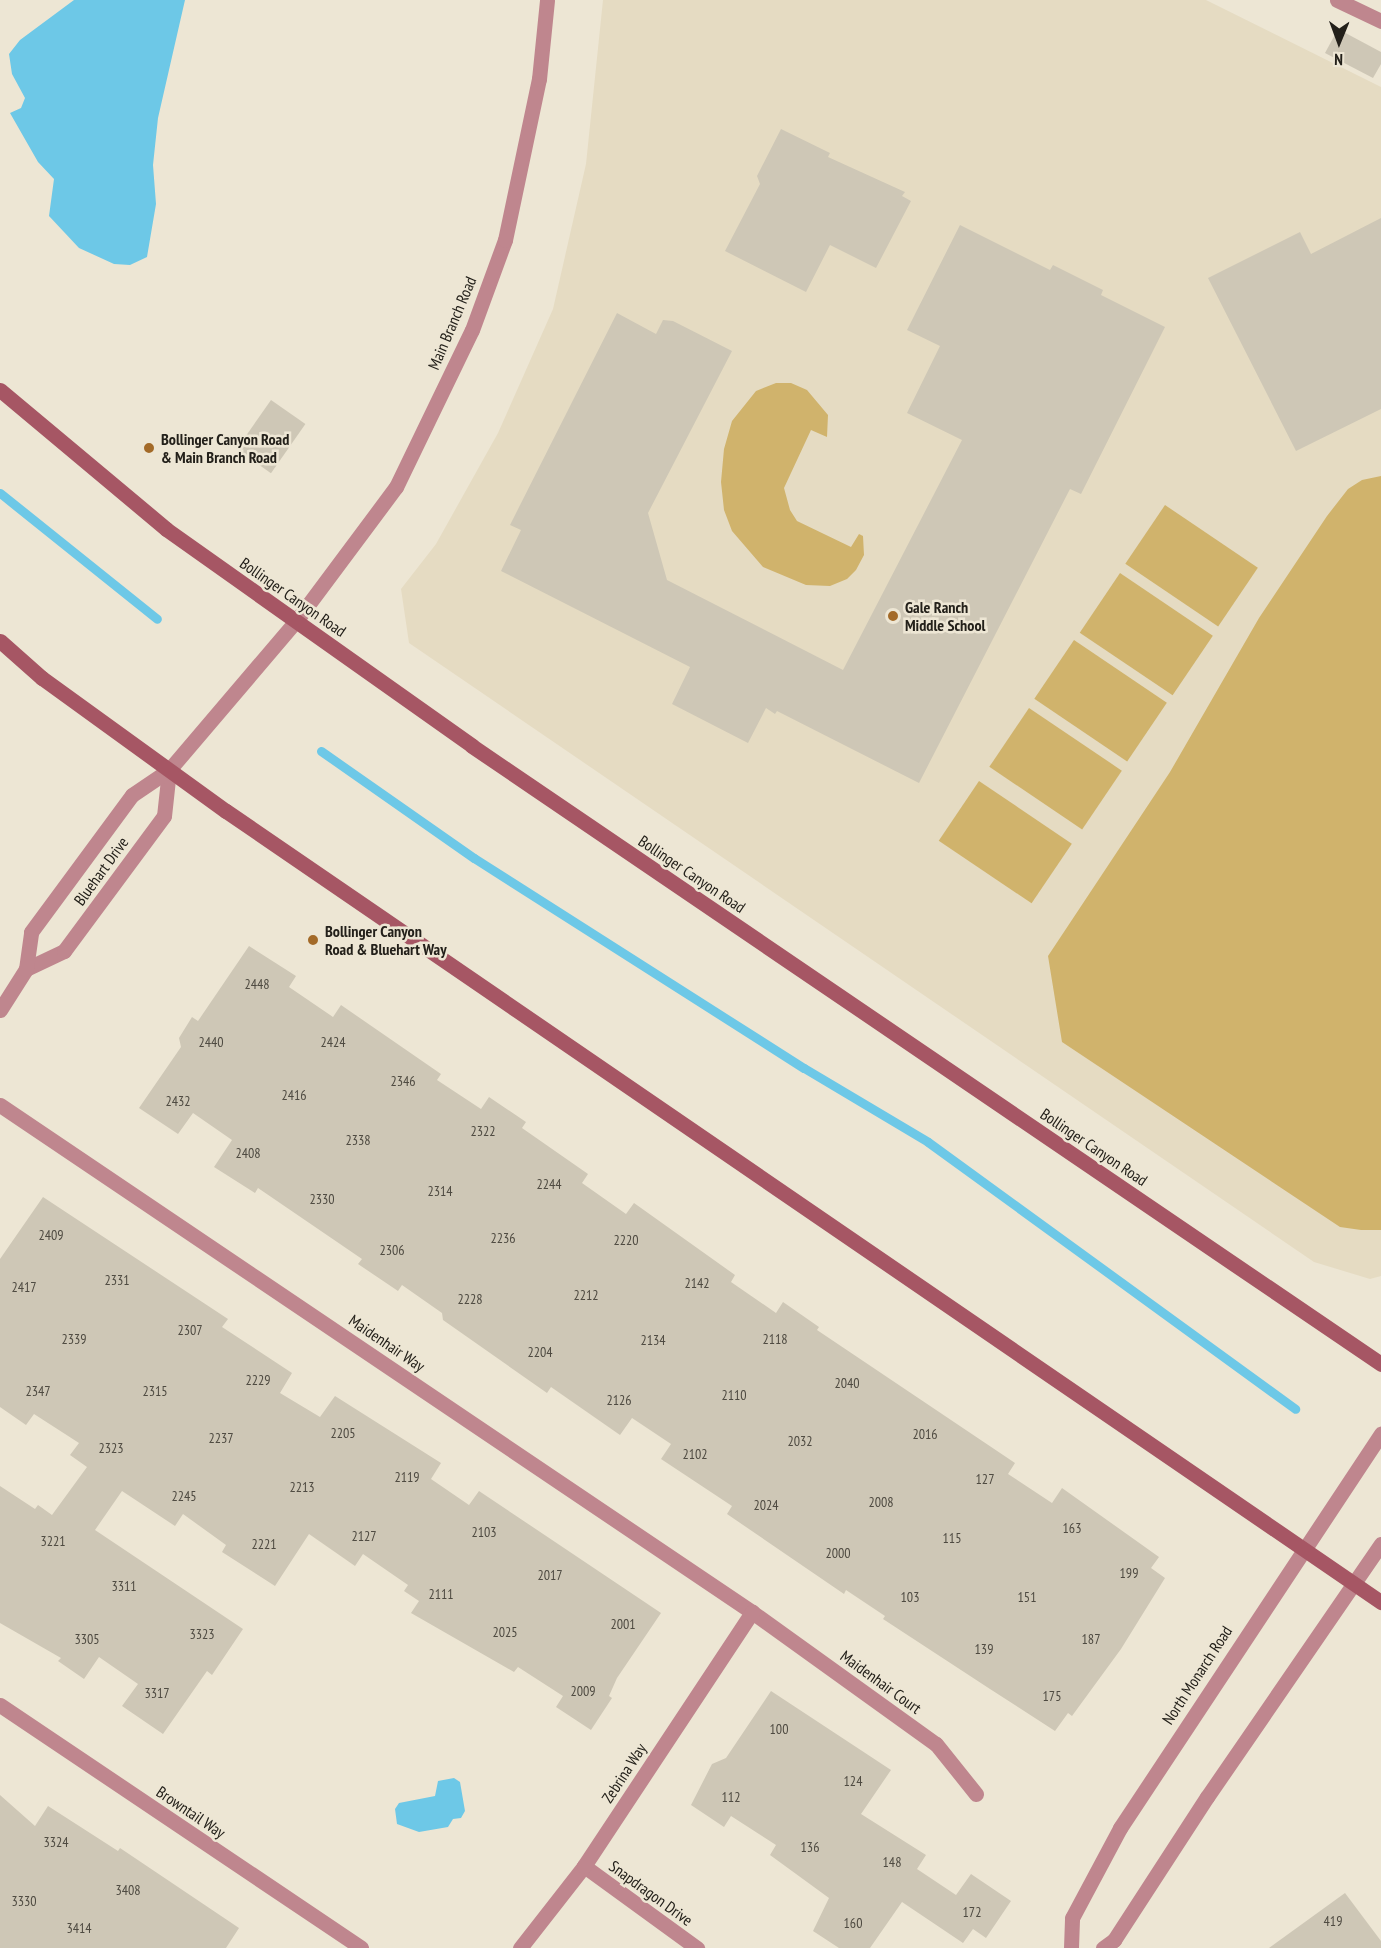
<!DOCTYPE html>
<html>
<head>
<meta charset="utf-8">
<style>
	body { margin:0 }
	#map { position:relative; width:1381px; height:1948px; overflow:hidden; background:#ede6d4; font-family:"PT Sans Narrow",sans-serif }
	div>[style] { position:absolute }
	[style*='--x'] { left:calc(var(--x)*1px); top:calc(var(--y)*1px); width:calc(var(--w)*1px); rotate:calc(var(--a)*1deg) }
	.built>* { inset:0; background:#e5dbc2 }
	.green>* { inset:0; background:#d0b36c; transform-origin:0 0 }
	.water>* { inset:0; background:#6dc8e7 }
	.stream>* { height:9px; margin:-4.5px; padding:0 4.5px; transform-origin:4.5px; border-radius:4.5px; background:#6dc8e7 }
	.building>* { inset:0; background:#cec7b6; transform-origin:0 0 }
	.minor>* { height:15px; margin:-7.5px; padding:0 7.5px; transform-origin:7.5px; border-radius:7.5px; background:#bf868e }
	.tertiary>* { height:15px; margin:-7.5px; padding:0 7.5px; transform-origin:7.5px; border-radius:7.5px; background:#bf868e }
	.secondary>* { height:15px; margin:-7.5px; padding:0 7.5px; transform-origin:7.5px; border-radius:7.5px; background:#a65664 }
	.dots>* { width:16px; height:16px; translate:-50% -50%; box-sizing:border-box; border:3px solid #ede6d4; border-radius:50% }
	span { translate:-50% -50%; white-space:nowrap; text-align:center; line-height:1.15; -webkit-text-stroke:5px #ede6d4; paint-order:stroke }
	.number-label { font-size:14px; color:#4e4a41 }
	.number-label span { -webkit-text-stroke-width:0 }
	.street-label { font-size:16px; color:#23201a }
	.poi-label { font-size:16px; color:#23201a; font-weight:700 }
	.left { translate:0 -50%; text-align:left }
	.north { position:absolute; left:1309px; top:12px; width:60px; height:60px; -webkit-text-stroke:4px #ede6d4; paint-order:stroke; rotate:181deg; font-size:16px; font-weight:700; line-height:24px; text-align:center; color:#23201a }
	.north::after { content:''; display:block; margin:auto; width:21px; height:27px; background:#23201a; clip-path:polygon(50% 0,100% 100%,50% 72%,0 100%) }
</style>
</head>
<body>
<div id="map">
	<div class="built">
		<i style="clip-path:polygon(603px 0,1206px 0,1381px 87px,1381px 1276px,1370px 1279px,1314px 1262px,409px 643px,401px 589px,436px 544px,498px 433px,553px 309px,586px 164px)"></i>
	</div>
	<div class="green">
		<i style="clip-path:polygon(776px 383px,791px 383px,807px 390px,828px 415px,827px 437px,811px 430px,784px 488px,790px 510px,797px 521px,851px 547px,859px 534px,863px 536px,864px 555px,856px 570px,847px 579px,830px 586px,806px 585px,763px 567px,732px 531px,724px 510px,721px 482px,724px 449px,732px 421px,756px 391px)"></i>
		<i style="clip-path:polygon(1381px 476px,1381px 1230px,1361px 1230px,1340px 1227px,1062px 1042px,1048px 956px,1170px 772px,1259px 618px,1327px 516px,1348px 489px,1362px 480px)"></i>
		<i style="left:1165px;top:505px;width:112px;height:71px;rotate:34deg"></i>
		<i style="left:1120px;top:573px;width:112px;height:72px;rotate:34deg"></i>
		<i style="left:1074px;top:640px;width:112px;height:71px;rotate:34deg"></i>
		<i style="left:1029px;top:708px;width:112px;height:71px;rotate:34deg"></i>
		<i style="left:979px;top:781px;width:112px;height:72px;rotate:34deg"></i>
	</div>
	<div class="water">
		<i style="clip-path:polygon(74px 0,185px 0,158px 118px,153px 165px,156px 204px,147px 257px,130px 265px,114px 264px,79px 248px,49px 216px,54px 179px,38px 162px,10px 113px,21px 108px,25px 98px,12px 74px,9px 54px,20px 40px)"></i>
		<i style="clip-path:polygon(454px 1778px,460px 1782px,465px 1811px,461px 1818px,453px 1819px,448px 1827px,419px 1832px,397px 1824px,395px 1809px,399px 1803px,435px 1796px,438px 1781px)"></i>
	</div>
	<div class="stream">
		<i style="--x:0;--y:493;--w:201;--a:38.7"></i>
		<i style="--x:321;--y:751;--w:187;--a:35"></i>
		<i style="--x:474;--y:858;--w:391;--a:32.5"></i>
		<i style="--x:804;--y:1068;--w:144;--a:30.8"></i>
		<i style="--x:928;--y:1142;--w:454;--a:36"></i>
	</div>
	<div class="building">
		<i style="clip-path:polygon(1338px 29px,1381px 52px,1381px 64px,1373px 78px,1325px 53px)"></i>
		<i style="clip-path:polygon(781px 129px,830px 153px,828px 157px,905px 192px,902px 196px,911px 201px,876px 268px,830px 245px,806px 292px,725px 251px,760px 184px,757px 176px)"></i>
		<i style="clip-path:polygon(1381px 218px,1381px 409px,1296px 451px,1208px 278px,1300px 232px,1311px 254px)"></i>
		<i style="clip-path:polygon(960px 225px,1050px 270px,1053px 265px,1103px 290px,1101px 295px,1165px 327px,1081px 494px,1070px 489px,919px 783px,777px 711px,775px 714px,766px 708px,748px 743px,672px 704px,690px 667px,501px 571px,521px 530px,510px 525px,617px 313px,656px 334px,663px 320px,673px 321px,732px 351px,648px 513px,667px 580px,843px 670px,962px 440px,907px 413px,940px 346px,907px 330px)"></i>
		<i style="left:271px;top:400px;width:42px;height:60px;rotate:35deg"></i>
		<i style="clip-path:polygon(249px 946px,296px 976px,289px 987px,333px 1017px,341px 1005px,441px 1074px,437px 1080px,481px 1109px,489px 1097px,526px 1122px,522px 1128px,588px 1174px,582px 1183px,626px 1214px,634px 1203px,735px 1275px,731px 1282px,776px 1313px,783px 1302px,819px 1327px,817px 1330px,1015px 1463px,1008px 1474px,1052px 1503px,1062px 1488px,1159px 1557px,1151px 1568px,1165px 1578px,1121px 1649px,1072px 1716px,1068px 1713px,1055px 1731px,990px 1689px,883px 1619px,885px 1616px,846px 1590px,844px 1594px,727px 1514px,732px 1506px,661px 1459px,671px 1444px,632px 1418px,620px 1435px,551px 1387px,547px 1393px,443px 1320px,442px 1313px,402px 1285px,398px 1291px,358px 1264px,362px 1259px,258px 1188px,255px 1193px,214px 1167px,232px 1140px,193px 1113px,178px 1134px,139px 1108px,181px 1047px,179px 1038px,192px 1017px,198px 1021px)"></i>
		<i style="clip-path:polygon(43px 1197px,228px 1319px,222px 1327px,292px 1373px,280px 1393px,320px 1417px,335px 1396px,441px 1463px,431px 1479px,469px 1505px,479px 1491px,661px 1613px,617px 1678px,609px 1696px,612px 1698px,591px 1730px,556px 1707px,563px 1696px,518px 1667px,514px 1672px,411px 1613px,419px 1601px,404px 1591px,408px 1585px,363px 1554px,355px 1566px,309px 1534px,275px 1586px,222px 1552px,226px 1545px,183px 1514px,175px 1526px,122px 1491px,95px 1530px,243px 1629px,212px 1675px,207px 1671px,163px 1734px,122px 1706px,138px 1684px,99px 1657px,84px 1679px,58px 1661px,61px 1658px,0 1623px,0 1486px,35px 1509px,38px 1505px,52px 1515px,87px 1467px,70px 1455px,79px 1443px,34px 1414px,26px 1425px,0 1407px,0 1259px)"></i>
		<i style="clip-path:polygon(771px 1691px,891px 1770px,861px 1814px,926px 1855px,917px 1869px,956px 1895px,971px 1874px,1011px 1901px,986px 1938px,973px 1929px,963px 1943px,902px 1902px,870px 1948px,839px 1948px,813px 1931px,829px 1898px,770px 1855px,776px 1845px,731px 1816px,724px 1827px,691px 1805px,712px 1764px,726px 1758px)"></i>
		<i style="clip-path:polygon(0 1795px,35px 1826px,48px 1806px,118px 1851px,120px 1848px,239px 1928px,226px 1948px,0 1948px)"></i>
		<i style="clip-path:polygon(1345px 1893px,1381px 1941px,1381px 1948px,1269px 1948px)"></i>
	</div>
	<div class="minor">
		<i style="--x:1337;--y:0;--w:49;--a:25.5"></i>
		<i style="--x:26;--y:969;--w:42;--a:-25.3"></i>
		<i style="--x:64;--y:951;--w:168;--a:-53.5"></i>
		<i style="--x:164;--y:816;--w:46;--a:-83.8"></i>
		<i style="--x:0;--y:1010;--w:49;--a:-57.6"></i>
		<i style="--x:26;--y:969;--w:37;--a:-82"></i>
		<i style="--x:31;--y:932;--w:170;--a:-53.6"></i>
		<i style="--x:132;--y:795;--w:45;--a:-34"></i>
		<i style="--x:169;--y:770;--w:196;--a:-49.6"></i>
		<i style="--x:296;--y:621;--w:167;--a:-53.3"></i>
		<i style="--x:396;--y:487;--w:174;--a:-64.2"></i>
		<i style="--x:472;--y:330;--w:96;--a:-69.9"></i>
		<i style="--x:505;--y:240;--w:165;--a:-78.1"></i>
		<i style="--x:539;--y:79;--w:79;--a:-84.2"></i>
		<i style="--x:0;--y:1105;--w:907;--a:33.99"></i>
		<i style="--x:752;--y:1612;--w:226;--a:35.7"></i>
		<i style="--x:936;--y:1744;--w:64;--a:51.3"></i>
		<i style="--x:0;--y:1705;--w:435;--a:33.9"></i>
		<i style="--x:584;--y:1866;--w:140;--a:36"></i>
		<i style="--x:520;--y:1948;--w:104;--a:-52"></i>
		<i style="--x:584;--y:1866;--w:305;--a:-56.5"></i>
	</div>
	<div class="tertiary">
		<i style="--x:1071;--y:1948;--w:30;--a:-88"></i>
		<i style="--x:1072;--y:1918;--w:102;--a:-61.9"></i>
		<i style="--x:1120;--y:1828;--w:473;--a:-56.5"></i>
		<i style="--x:1103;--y:1948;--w:14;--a:-36"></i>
		<i style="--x:1114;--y:1940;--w:171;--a:-57"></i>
		<i style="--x:1207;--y:1797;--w:307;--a:-55.5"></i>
	</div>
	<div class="secondary">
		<i style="--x:0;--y:390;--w:217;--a:39.9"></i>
		<i style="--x:166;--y:529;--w:375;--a:35.3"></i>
		<i style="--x:472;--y:746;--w:1099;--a:34.21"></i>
		<i style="--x:0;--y:641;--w:56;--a:41.4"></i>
		<i style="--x:42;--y:678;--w:227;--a:35.9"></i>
		<i style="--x:226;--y:811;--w:1400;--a:34.41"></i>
	</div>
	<div class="dots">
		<i style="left:149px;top:448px;background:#a36a28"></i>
		<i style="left:893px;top:616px;background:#a36a28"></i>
		<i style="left:313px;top:940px;background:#a36a28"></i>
	</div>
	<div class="number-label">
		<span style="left:257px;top:984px">2448</span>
		<span style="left:211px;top:1042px">2440</span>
		<span style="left:333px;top:1042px">2424</span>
		<span style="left:403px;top:1081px">2346</span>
		<span style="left:294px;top:1095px">2416</span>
		<span style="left:178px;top:1101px">2432</span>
		<span style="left:483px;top:1131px">2322</span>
		<span style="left:358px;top:1140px">2338</span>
		<span style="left:248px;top:1153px">2408</span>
		<span style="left:549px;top:1184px">2244</span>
		<span style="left:440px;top:1191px">2314</span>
		<span style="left:322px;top:1199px">2330</span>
		<span style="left:51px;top:1235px">2409</span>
		<span style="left:503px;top:1238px">2236</span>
		<span style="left:626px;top:1240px">2220</span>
		<span style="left:392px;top:1250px">2306</span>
		<span style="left:117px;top:1280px">2331</span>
		<span style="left:697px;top:1283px">2142</span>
		<span style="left:24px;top:1287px">2417</span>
		<span style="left:586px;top:1295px">2212</span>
		<span style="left:470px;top:1299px">2228</span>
		<span style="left:190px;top:1330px">2307</span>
		<span style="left:74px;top:1339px">2339</span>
		<span style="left:775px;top:1339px">2118</span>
		<span style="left:653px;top:1340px">2134</span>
		<span style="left:540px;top:1352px">2204</span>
		<span style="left:258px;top:1380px">2229</span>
		<span style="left:847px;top:1383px">2040</span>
		<span style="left:38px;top:1391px">2347</span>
		<span style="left:155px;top:1391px">2315</span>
		<span style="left:734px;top:1395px">2110</span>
		<span style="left:619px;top:1400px">2126</span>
		<span style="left:343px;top:1433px">2205</span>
		<span style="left:925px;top:1434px">2016</span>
		<span style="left:221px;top:1438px">2237</span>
		<span style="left:800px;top:1441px">2032</span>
		<span style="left:111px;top:1448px">2323</span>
		<span style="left:695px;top:1454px">2102</span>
		<span style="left:407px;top:1477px">2119</span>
		<span style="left:985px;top:1479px">127</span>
		<span style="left:302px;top:1487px">2213</span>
		<span style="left:184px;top:1496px">2245</span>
		<span style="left:881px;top:1502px">2008</span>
		<span style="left:766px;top:1505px">2024</span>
		<span style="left:1072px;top:1528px">163</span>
		<span style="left:484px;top:1532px">2103</span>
		<span style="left:364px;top:1536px">2127</span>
		<span style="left:952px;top:1538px">115</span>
		<span style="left:53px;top:1541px">3221</span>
		<span style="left:264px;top:1544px">2221</span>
		<span style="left:838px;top:1553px">2000</span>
		<span style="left:1129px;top:1573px">199</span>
		<span style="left:550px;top:1575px">2017</span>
		<span style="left:124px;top:1586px">3311</span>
		<span style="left:441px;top:1594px">2111</span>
		<span style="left:910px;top:1597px">103</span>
		<span style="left:1027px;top:1597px">151</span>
		<span style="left:623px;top:1624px">2001</span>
		<span style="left:505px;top:1632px">2025</span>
		<span style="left:202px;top:1634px">3323</span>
		<span style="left:87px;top:1639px">3305</span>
		<span style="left:1091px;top:1639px">187</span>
		<span style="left:984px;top:1649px">139</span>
		<span style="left:583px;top:1691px">2009</span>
		<span style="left:157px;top:1693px">3317</span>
		<span style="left:1052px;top:1696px">175</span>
		<span style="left:779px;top:1729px">100</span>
		<span style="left:853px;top:1781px">124</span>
		<span style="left:731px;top:1797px">112</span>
		<span style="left:56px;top:1842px">3324</span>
		<span style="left:810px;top:1847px">136</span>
		<span style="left:892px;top:1862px">148</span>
		<span style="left:128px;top:1890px">3408</span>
		<span style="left:24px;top:1901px">3330</span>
		<span style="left:972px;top:1912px">172</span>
		<span style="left:1333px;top:1921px">419</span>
		<span style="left:853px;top:1923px">160</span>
		<span style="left:79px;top:1928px">3414</span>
	</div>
	<div class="street-label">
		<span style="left:452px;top:323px;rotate:-67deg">Main Branch Road</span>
		<span style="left:293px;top:597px;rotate:35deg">Bollinger Canyon Road</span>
		<span style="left:101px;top:871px;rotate:-54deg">Bluehart Drive</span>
		<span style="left:692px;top:874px;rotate:34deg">Bollinger Canyon Road</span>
		<span style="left:1094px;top:1147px;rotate:34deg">Bollinger Canyon Road</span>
		<span style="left:387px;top:1343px;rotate:34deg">Maidenhair Way</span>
		<span style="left:1197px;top:1675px;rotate:-57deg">North Monarch Road</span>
		<span style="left:881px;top:1682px;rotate:36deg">Maidenhair Court</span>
		<span style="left:624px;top:1773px;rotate:-57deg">Zebrina Way</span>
		<span style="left:191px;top:1812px;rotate:34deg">Browntail Way</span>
		<span style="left:651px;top:1893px;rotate:36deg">Snapdragon Drive</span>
	</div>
	<div class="poi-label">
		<span class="left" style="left:161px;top:448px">Bollinger Canyon Road<br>&amp; Main Branch Road</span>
		<span class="left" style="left:905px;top:616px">Gale Ranch<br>Middle School</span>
		<span class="left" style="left:325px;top:940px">Bollinger Canyon<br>Road &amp; Bluehart Way</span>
	</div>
	<div class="north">N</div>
</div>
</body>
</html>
